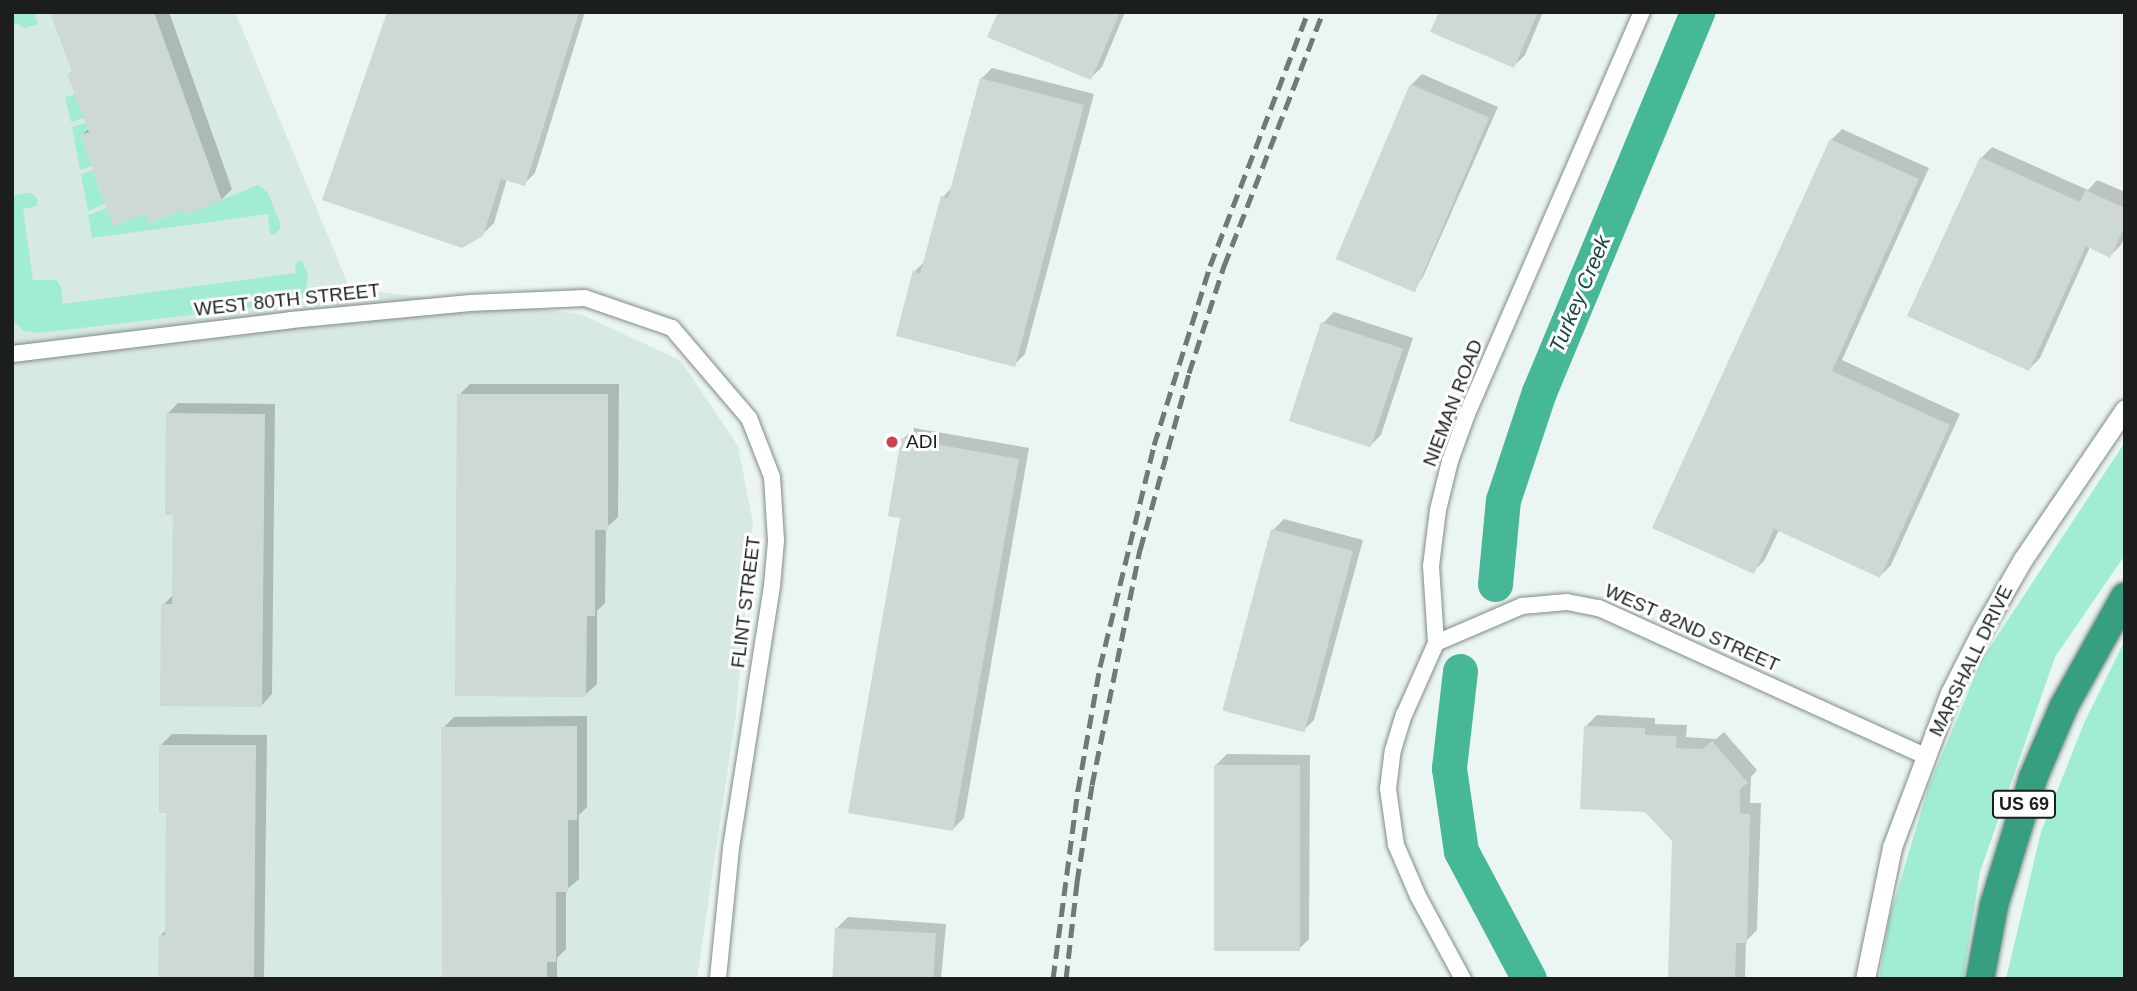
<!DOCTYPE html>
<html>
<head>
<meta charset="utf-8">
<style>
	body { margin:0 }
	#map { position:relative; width:2137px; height:991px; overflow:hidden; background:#ebf6f2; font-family:Arial,sans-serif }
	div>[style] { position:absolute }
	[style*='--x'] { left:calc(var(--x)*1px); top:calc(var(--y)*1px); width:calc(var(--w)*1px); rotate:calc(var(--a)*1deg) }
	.built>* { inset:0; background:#d6e9e2 }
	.green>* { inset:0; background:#a1edd3 }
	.shadow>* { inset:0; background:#0003 }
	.river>* { height:35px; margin:-17.5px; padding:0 17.5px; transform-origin:17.5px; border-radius:17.5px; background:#46b898 }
	.building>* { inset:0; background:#ced8d4; transform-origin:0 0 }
	.roads { filter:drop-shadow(0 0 2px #828b88) drop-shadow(0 0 2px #828b88) }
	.minor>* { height:16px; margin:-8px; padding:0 8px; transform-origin:8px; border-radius:8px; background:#fff }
	.tertiary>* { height:19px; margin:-9.5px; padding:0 9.5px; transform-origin:9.5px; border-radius:9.5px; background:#fff }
	.motorway>* { height:28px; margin:-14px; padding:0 14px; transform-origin:14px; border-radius:14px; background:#369f82 }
	.rail>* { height:5px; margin-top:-2.5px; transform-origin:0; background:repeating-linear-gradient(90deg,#717875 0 14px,transparent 0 21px) }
	.dots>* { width:19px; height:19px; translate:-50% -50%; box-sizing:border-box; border:4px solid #fff; border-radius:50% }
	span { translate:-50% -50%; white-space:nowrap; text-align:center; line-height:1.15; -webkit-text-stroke:6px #fff; paint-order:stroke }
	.shield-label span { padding:2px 5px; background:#fff; border:2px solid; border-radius:5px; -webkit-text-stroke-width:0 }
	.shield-label { font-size:18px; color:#1b1e1d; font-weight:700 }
	.street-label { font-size:19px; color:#1b1e1d }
	.poi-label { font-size:19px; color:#1b1e1d }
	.left { translate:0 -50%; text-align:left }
	.water-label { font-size:21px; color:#18483b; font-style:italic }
	.frame { position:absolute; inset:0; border:14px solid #1b1e1d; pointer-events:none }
</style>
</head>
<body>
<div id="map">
	<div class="built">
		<i style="clip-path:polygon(12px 12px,235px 12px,350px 289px,581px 314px,681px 361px,738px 446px,753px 523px,736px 715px,697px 979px,12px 979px)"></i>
	</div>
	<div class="green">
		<i style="clip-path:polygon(12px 12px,35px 12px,38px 24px,24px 28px,18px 24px,12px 26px)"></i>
		<i style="clip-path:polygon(75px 94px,84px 118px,71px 122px,65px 97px)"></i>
		<i style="clip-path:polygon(85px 123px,89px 132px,81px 135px,92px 166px,80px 170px,72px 127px)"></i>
		<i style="clip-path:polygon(93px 170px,105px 204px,88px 211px,81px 175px)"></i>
		<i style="clip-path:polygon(258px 185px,268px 193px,280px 223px,280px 229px,273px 235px,270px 233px,268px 214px,92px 238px,88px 215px,107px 208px,113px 226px,146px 213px,150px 223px,182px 210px,184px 215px)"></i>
		<i style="clip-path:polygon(27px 193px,32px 193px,38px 200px,36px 206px,23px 209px,33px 280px,56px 280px,61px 287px,63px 304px,296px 273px,295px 263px,299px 261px,302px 261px,308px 274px,306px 292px,292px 303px,39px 333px,24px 331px,12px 320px,12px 196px)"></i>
		<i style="clip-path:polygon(2125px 442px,2125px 555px,2055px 657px,1980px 872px,1963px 979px,1879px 979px,1889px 919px,1928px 788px,1982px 659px)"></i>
		<i style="clip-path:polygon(2125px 640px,2125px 979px,2006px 979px,2041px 832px,2084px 723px)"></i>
	</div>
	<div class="shadow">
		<i style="clip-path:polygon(52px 12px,169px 12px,232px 189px,221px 200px,147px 211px,83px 135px,89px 128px,69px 74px,73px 70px)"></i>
		<i style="clip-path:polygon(389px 12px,585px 12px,535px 173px,524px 184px,507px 179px,494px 223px,482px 235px)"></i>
		<i style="clip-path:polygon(1000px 12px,1125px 12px,1102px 67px,1091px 78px)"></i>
		<i style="clip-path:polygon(1441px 12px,1543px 12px,1525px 55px,1514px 66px)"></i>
		<i style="clip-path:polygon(992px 68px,1094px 94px,1025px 354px,1014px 365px,915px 271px,926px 260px,943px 197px,953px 186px,981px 79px)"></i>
		<i style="clip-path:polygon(1422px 74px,1498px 107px,1422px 279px,1411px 290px,1411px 85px)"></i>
		<i style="clip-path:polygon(1842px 129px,1929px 168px,1842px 360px,1960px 414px,1891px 565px,1880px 576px,1779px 530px,1764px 561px,1753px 572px,1831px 140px)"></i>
		<i style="clip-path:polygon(1992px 147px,2088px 190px,2097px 180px,2125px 192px,2125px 236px,2121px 245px,2110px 256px,2090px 247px,2040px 358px,2029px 369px,1981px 158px)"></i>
		<i style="clip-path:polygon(1334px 312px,1413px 338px,1381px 435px,1370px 446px,1323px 323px)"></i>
		<i style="clip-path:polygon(470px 384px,619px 384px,618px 517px,606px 528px,605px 603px,597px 611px,597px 684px,585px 695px,459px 395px)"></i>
		<i style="clip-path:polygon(178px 403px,275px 404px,272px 694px,261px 706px,163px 605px,174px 594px,174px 513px,167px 414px)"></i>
		<i style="clip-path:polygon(914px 428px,1029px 448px,964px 818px,953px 829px,903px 439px)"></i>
		<i style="clip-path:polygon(1284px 519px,1363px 540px,1314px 720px,1303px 731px,1273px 530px)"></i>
		<i style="clip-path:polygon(1597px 715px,1655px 718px,1655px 724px,1687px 725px,1686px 737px,1716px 739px,1724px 732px,1757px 770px,1751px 777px,1750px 803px,1761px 803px,1757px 930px,1746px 941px,1745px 979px,1670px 979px,1674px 840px,1586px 726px)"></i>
		<i style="clip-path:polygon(587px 716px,587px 807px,579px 815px,579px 879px,566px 890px,566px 949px,557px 958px,557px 979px,444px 979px,443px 728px,454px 717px)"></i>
		<i style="clip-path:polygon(172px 734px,267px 735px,264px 979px,160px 979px,161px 935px,167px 929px,168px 811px,161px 745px)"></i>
		<i style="clip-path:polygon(1227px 754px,1310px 755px,1309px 939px,1298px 950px,1216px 765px)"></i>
		<i style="clip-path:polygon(848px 917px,946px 924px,941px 979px,833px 979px,837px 928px)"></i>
	</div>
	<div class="river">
		<i style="--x:1495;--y:584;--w:84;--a:-84.6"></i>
		<i style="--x:1503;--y:500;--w:114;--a:-71.6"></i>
		<i style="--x:1539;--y:392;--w:412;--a:-67.4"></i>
		<i style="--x:1460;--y:671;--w:98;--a:96.5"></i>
		<i style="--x:1449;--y:768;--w:84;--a:81.8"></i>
		<i style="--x:1461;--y:851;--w:145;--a:62"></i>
	</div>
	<div class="building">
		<i style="clip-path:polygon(50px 12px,154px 12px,222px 201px,183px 215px,182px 210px,149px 223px,146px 213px,113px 226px,81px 135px,89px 132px,67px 74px,72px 72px)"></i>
		<i style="clip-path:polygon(387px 12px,579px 12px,525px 186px,501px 179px,483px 236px,462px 248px,322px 200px)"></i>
		<i style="clip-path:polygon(998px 12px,1120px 12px,1091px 80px,987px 37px)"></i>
		<i style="clip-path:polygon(1439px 12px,1538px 12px,1514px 68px,1430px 32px)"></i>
		<i style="clip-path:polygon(980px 78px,1084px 105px,1015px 367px,896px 336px,913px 270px,920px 274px,941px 196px,948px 198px)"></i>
		<i style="left:1410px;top:84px;width:86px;height:190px;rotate:23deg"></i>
		<i style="clip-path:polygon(1830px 139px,1919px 179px,1832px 371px,1950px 425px,1880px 578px,1774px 529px,1754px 574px,1652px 528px)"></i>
		<i style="clip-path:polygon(1980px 157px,2080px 202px,2085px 190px,2125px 208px,2125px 226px,2110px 258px,2086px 246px,2029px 371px,1907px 316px)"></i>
		<i style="left:1321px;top:322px;width:86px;height:104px;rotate:18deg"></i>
		<i style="clip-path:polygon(457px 394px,608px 394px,608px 530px,595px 530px,595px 616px,587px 616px,586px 697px,455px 696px)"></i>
		<i style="clip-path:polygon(166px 413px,265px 414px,262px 707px,160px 706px,161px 604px,172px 604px,173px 515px,165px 515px)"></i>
		<i style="clip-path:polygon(901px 438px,1019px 459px,953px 831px,848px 813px,900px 518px,888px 516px)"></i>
		<i style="left:1271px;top:529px;width:85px;height:188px;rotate:15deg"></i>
		<i style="clip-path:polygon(577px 726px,577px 820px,568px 820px,568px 892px,556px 892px,556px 962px,547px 962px,547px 979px,442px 979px,441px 727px)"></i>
		<i style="clip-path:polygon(1584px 726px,1645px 728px,1645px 735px,1677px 736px,1676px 748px,1703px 749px,1712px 741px,1748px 783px,1740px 789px,1740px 813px,1750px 814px,1747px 943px,1736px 943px,1735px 979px,1668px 979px,1672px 841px,1645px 812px,1580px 809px)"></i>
		<i style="clip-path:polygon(159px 745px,256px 745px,254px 979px,158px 979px,159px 935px,165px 935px,166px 813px,159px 813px)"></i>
		<i style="left:1214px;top:765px;width:86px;height:186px"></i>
		<i style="left:835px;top:928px;width:101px;height:51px;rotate:3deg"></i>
	</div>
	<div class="roads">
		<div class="minor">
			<i style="--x:12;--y:354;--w:281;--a:-6.9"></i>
			<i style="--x:291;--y:320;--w:180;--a:-5.4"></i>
			<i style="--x:470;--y:303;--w:115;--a:-2.5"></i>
			<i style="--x:585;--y:298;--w:92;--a:19"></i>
			<i style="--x:672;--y:328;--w:118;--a:49.5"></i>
			<i style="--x:749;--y:418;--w:63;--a:68.7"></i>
			<i style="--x:772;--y:477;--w:64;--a:86.4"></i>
			<i style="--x:776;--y:541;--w:45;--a:95.1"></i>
			<i style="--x:772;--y:586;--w:265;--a:98.9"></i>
			<i style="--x:731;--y:848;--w:132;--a:95.7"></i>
			<i style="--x:1436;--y:643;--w:94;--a:-23.3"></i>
			<i style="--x:1522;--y:606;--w:45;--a:-5.1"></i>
			<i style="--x:1567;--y:602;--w:33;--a:11"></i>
			<i style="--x:1599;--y:608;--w:358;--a:24.4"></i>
			<i style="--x:1463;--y:979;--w:94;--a:-118.5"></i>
			<i style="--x:1418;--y:896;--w:56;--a:-113.3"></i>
			<i style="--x:1396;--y:845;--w:57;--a:-98.1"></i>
			<i style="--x:1388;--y:789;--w:39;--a:-83"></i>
			<i style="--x:1393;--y:750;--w:37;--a:-73"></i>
			<i style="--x:1404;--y:715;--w:79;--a:-66"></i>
			<i style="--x:1436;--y:643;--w:77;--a:-93.7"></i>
			<i style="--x:1431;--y:566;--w:56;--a:-82.9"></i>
			<i style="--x:1438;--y:510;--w:50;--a:-76.2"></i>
			<i style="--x:1450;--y:461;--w:50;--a:-70.1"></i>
			<i style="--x:1467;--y:414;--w:438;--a:-66.5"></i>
		</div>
		<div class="tertiary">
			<i style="--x:1865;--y:979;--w:135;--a:-78.4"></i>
			<i style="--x:1892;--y:847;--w:165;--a:-69.4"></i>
			<i style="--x:1950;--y:693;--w:71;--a:-63.1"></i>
			<i style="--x:1982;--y:630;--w:82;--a:-60"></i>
			<i style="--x:2023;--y:559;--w:181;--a:-55.8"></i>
		</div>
		<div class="motorway">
			<i style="--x:1980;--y:979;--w:75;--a:-79.3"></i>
			<i style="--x:1994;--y:905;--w:133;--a:-72.9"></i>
			<i style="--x:2033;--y:778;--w:78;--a:-66.7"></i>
			<i style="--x:2064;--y:706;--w:125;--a:-60.8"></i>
		</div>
	</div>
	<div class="rail">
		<i style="--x:1053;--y:979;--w:191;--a:-82.5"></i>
		<i style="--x:1078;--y:790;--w:125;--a:-79.9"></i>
		<i style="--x:1100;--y:667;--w:228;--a:-76.3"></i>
		<i style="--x:1154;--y:445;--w:188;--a:-72.6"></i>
		<i style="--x:1210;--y:266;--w:272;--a:-68.9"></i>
		<i style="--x:1066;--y:979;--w:98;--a:-83.5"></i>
		<i style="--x:1077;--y:882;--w:98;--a:-81.2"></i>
		<i style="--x:1092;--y:785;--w:240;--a:-78.5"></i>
		<i style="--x:1140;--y:550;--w:184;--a:-74.5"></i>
		<i style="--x:1189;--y:373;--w:113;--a:-71.9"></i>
		<i style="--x:1224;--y:266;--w:273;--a:-68.7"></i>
	</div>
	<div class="dots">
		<i style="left:892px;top:442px;background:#d04049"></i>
	</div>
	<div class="shield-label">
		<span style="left:2024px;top:804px">US 69</span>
	</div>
	<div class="street-label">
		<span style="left:287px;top:300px;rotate:-6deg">WEST 80TH STREET</span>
		<span style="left:1453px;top:403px;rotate:-69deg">NIEMAN ROAD</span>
		<span style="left:746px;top:602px;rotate:-83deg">FLINT STREET</span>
		<span style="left:1692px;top:628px;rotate:24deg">WEST 82ND STREET</span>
		<span style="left:1971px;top:661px;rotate:-64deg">MARSHALL DRIVE</span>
	</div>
	<div class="poi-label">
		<span class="left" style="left:906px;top:442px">ADI</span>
	</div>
	<div class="water-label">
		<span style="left:1580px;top:294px;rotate:-67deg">Turkey Creek</span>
	</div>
	<div class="frame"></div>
</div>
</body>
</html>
